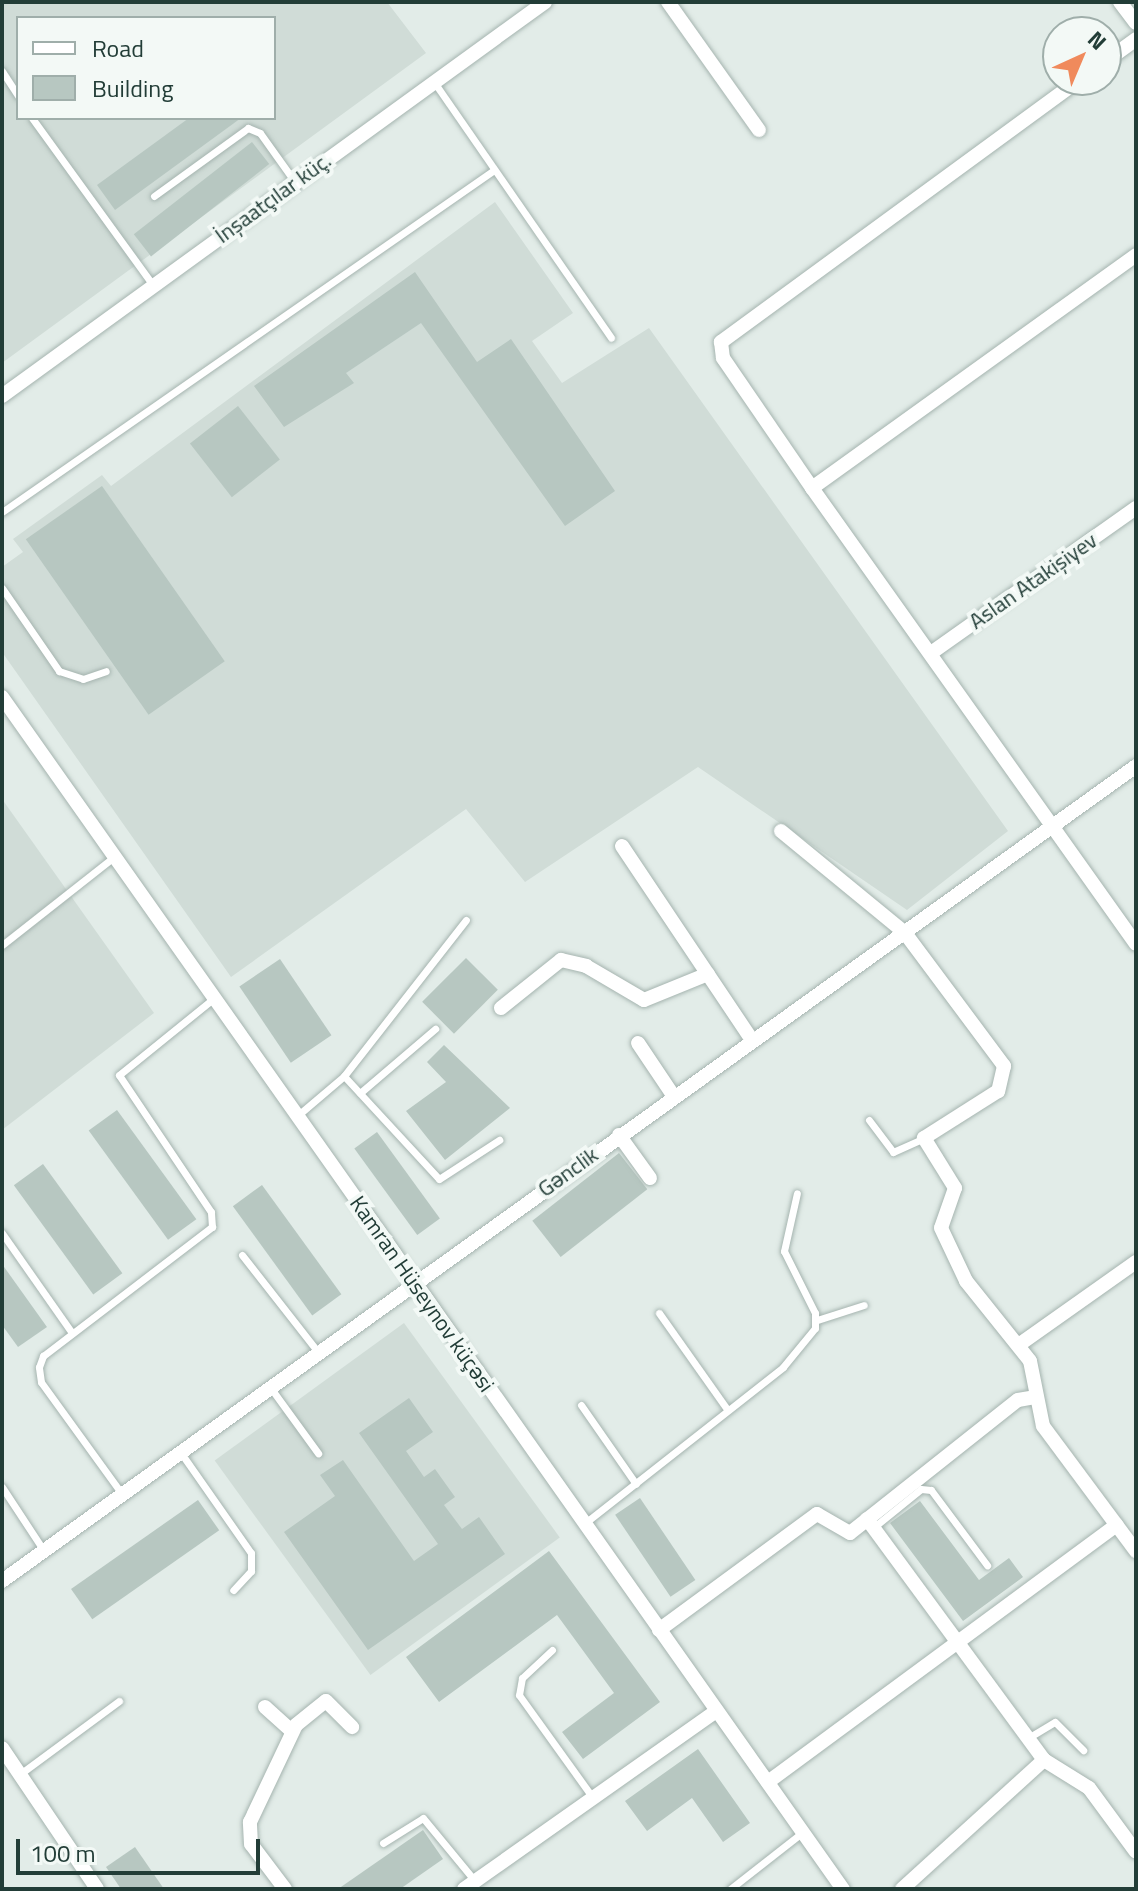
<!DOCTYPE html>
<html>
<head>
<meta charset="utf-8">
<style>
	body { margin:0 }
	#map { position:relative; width:1138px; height:1891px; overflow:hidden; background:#e2ece8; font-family:"Titillium Web",sans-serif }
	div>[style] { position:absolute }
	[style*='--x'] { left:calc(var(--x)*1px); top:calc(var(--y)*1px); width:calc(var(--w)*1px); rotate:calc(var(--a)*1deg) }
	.built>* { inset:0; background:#d0dcd7; transform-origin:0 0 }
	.building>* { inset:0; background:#b7c7c1; transform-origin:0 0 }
	.roads { filter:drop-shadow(0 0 2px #a5b4af) drop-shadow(0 0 2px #a5b4af) }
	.service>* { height:7px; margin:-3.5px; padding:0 3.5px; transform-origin:3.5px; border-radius:3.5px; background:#fff }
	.minor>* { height:14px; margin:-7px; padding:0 7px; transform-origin:7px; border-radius:7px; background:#fff }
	span { translate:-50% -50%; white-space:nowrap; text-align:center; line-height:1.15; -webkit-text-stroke:8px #f3f9f6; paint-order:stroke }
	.street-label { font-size:22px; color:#223d37 }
	.frame { position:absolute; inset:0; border:4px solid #223d37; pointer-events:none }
	.legend { position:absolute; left:16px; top:16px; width:260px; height:104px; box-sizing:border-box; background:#f3f9f6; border:2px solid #9faeaa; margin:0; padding:10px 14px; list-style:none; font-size:24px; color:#223d37 }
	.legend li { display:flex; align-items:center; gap:16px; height:40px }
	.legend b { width:40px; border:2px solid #9faeaa }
	.north { position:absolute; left:1042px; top:16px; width:80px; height:80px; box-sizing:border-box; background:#f3f9f6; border:2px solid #9faeaa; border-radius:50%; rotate:44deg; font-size:22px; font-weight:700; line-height:32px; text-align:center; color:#223d37 }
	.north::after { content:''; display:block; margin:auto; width:28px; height:36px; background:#f08a5c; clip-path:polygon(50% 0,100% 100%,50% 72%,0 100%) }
	.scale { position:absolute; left:16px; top:1839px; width:244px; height:36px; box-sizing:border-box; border:4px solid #223d37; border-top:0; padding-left:10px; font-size:24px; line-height:28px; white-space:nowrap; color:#223d37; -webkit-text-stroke:6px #f3f9f6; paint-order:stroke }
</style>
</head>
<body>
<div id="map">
	<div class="built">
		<i style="clip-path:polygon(evenodd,2px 2px,387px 2px,426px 53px,2px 363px,2px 2px,18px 18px,274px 18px,274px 118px,18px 118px,18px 18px)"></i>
		<i style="clip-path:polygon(495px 202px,573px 313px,532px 341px,562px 383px,649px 328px,1008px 831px,907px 910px,698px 767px,525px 882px,466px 809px,231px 977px,2px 652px,2px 567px,23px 552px,13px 539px,102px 475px,111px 486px)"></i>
		<i style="clip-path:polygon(2px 799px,154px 1013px,2px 1130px)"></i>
		<i style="left:404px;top:1323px;width:265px;height:234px;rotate:54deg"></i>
	</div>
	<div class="building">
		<i style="clip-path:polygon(189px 118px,241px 118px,115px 210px,97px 185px)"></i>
		<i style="left:252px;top:142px;width:28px;height:150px;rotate:52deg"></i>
		<i style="clip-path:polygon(415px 272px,477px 362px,511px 339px,615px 491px,565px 526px,421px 323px,346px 373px,354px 383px,284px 427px,254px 386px)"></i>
		<i style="left:238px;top:406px;width:68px;height:61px;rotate:52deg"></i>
		<i style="left:102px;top:486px;width:214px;height:93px;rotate:55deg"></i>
		<i style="left:466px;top:958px;width:45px;height:62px;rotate:45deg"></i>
		<i style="left:280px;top:959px;width:92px;height:49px;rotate:56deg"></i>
		<i style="clip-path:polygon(444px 1045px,510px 1108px,445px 1160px,406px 1111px,446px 1082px,427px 1062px)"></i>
		<i style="left:117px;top:1110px;width:135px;height:35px;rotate:54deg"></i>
		<i style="left:377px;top:1132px;width:107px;height:28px;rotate:54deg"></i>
		<i style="left:619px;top:1153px;width:46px;height:110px;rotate:52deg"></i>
		<i style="left:43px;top:1164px;width:135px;height:36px;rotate:54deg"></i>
		<i style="left:262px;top:1185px;width:135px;height:36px;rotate:54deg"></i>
		<i style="clip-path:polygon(2px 1264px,47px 1327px,18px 1347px,2px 1325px)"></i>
		<i style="clip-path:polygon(409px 1398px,433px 1432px,406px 1451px,424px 1477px,435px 1469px,455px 1497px,444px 1505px,462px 1529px,479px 1517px,505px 1554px,368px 1650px,284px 1532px,335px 1496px,320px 1475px,343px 1460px,414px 1561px,438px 1544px,359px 1433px)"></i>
		<i style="left:640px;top:1498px;width:99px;height:30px;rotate:56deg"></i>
		<i style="left:198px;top:1500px;width:37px;height:155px;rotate:55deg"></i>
		<i style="clip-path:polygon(920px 1501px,979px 1580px,1009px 1558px,1023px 1577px,963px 1621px,890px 1523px)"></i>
		<i style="clip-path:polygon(549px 1551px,660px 1702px,583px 1759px,562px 1732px,614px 1693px,557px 1615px,439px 1702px,406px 1657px)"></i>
		<i style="clip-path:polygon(698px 1749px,750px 1823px,723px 1842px,692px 1798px,647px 1831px,625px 1801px)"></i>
		<i style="clip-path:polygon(423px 1830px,443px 1859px,400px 1889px,338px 1889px)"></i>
		<i style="clip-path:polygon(135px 1847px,164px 1889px,121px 1889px,106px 1867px)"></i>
	</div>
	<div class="roads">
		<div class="service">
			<i style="--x:2;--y:71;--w:30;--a:57"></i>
			<i style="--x:434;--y:82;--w:311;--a:55.3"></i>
			<i style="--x:32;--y:118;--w:206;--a:54.1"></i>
			<i style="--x:154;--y:196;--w:116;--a:-35.9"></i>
			<i style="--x:248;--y:128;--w:13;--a:23"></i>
			<i style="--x:260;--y:133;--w:60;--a:54.5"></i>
			<i style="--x:2;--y:512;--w:599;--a:-34.8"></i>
			<i style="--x:2;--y:588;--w:101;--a:55.5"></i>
			<i style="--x:59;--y:671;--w:25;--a:18"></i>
			<i style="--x:83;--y:679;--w:24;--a:-19"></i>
			<i style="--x:2;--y:945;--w:142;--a:-38.2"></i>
			<i style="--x:344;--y:1076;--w:198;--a:-52"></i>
			<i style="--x:360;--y:1093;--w:99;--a:-40.5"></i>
			<i style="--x:297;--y:1116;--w:62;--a:-40.4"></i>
			<i style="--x:344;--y:1076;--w:140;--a:47.3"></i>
			<i style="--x:439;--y:1179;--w:72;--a:-33"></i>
			<i style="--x:869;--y:1120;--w:40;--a:53"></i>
			<i style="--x:893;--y:1152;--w:34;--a:-24"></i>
			<i style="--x:2;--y:1233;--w:122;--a:55"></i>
			<i style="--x:242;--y:1255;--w:123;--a:51.9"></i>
			<i style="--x:659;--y:1313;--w:118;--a:54.7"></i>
			<i style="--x:817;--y:1320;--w:49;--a:-17.7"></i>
			<i style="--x:270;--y:1387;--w:82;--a:54"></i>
			<i style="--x:581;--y:1405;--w:96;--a:55.2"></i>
			<i style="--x:181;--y:1453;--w:122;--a:55"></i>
			<i style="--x:251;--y:1553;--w:18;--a:90"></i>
			<i style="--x:251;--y:1571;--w:26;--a:133"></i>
			<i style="--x:2;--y:1487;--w:77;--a:56.7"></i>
			<i style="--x:122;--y:1494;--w:138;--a:-125.9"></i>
			<i style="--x:41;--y:1382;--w:15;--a:-98"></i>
			<i style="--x:39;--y:1367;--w:12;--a:-70"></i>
			<i style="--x:43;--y:1356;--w:213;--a:-37.4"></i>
			<i style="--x:212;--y:1227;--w:15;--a:-94"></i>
			<i style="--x:211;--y:1212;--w:165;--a:-123.9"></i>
			<i style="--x:119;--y:1075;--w:122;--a:-39"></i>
			<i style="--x:585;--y:1523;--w:252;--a:-38.2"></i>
			<i style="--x:783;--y:1367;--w:50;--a:-50.6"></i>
			<i style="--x:815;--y:1328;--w:15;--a:-90"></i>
			<i style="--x:815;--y:1313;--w:69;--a:-116.6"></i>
			<i style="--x:784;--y:1251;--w:59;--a:-77.4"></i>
			<i style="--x:874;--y:1527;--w:60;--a:-39"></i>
			<i style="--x:921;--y:1489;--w:10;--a:6"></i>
			<i style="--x:931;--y:1490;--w:94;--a:53.3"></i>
			<i style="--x:552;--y:1650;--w:41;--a:137"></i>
			<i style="--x:522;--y:1678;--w:17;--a:100"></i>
			<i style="--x:519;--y:1695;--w:127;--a:54.3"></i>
			<i style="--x:1028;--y:1738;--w:31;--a:-31"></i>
			<i style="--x:1055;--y:1722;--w:40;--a:45"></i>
			<i style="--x:20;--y:1774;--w:123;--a:-36.4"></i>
			<i style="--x:383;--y:1843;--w:47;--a:-32"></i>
			<i style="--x:423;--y:1818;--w:82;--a:50.5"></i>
			<i style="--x:730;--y:1889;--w:93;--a:-38"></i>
		</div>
		<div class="minor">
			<i style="--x:668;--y:2;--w:157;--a:54.6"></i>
			<i style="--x:1120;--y:2;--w:26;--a:53"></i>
			<i style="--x:1106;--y:61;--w:37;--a:-36"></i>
			<i style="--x:1079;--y:80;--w:444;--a:143.8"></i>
			<i style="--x:721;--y:342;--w:16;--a:83"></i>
			<i style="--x:723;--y:358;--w:158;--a:55.6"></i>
			<i style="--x:812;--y:488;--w:559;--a:54.61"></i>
			<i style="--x:2;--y:396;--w:671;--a:-35.96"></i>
			<i style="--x:812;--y:488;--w:399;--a:-35.7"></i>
			<i style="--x:931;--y:653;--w:251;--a:-35.3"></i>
			<i style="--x:2;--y:697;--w:1459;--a:54.8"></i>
			<i style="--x:781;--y:831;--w:161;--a:39.4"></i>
			<i style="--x:905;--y:933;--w:166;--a:53.3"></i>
			<i style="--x:1004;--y:1066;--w:26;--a:103"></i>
			<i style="--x:998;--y:1091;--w:88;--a:147.6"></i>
			<i style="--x:924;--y:1138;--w:59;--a:58.2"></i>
			<i style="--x:955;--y:1188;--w:42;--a:109.3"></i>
			<i style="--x:941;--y:1228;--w:59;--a:64.7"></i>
			<i style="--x:966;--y:1281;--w:102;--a:51.3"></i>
			<i style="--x:1030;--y:1361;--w:66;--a:78.7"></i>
			<i style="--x:1043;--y:1426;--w:156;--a:53.4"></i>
			<i style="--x:622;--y:846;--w:234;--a:56.2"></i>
			<i style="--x:501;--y:1008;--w:77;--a:-38.7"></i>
			<i style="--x:561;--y:960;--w:26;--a:13"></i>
			<i style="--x:586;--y:966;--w:67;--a:30.4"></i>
			<i style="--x:644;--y:1000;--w:69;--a:-22.1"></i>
			<i style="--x:638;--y:1043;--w:63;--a:56.1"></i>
			<i style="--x:619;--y:1135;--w:53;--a:54.2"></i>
			<i style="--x:1020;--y:1344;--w:142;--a:-35.3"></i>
			<i style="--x:867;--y:1519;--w:299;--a:53.7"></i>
			<i style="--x:1044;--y:1760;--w:53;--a:31.9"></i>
			<i style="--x:1089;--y:1788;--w:79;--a:53.7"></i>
			<i style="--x:2;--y:1581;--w:1396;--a:-35.7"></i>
			<i style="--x:659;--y:1630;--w:196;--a:-36.3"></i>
			<i style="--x:817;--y:1514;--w:38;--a:30"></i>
			<i style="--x:850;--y:1533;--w:214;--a:-38.4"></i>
			<i style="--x:1018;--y:1400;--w:17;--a:-10"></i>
			<i style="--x:265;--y:1707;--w:36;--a:42"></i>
			<i style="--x:2;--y:1748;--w:170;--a:56"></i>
			<i style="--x:768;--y:1782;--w:433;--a:-36.4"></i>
			<i style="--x:285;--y:1889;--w:56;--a:-127.1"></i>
			<i style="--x:251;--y:1844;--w:22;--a:-93"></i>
			<i style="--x:250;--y:1822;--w:107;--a:-64.6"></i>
			<i style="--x:296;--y:1725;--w:38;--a:-39"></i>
			<i style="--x:326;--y:1701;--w:37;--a:45"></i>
			<i style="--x:464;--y:1889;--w:309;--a:-35.2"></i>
			<i style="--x:902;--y:1889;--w:192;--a:-42.3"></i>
		</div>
	</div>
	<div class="street-label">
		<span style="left:273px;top:198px;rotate:-36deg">İnşaatçılar küç.</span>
		<span style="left:1033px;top:581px;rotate:-35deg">Aslan Atakişiyev</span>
		<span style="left:568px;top:1172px;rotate:-36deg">Gənclik</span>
		<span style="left:422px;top:1294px;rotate:55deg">Kamran Hüseynov küçəsi</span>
	</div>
	<div class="frame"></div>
	<ul class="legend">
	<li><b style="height:10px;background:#fff"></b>Road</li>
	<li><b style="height:22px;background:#b7c7c1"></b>Building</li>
	</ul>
	<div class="north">N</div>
	<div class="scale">100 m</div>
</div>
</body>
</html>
